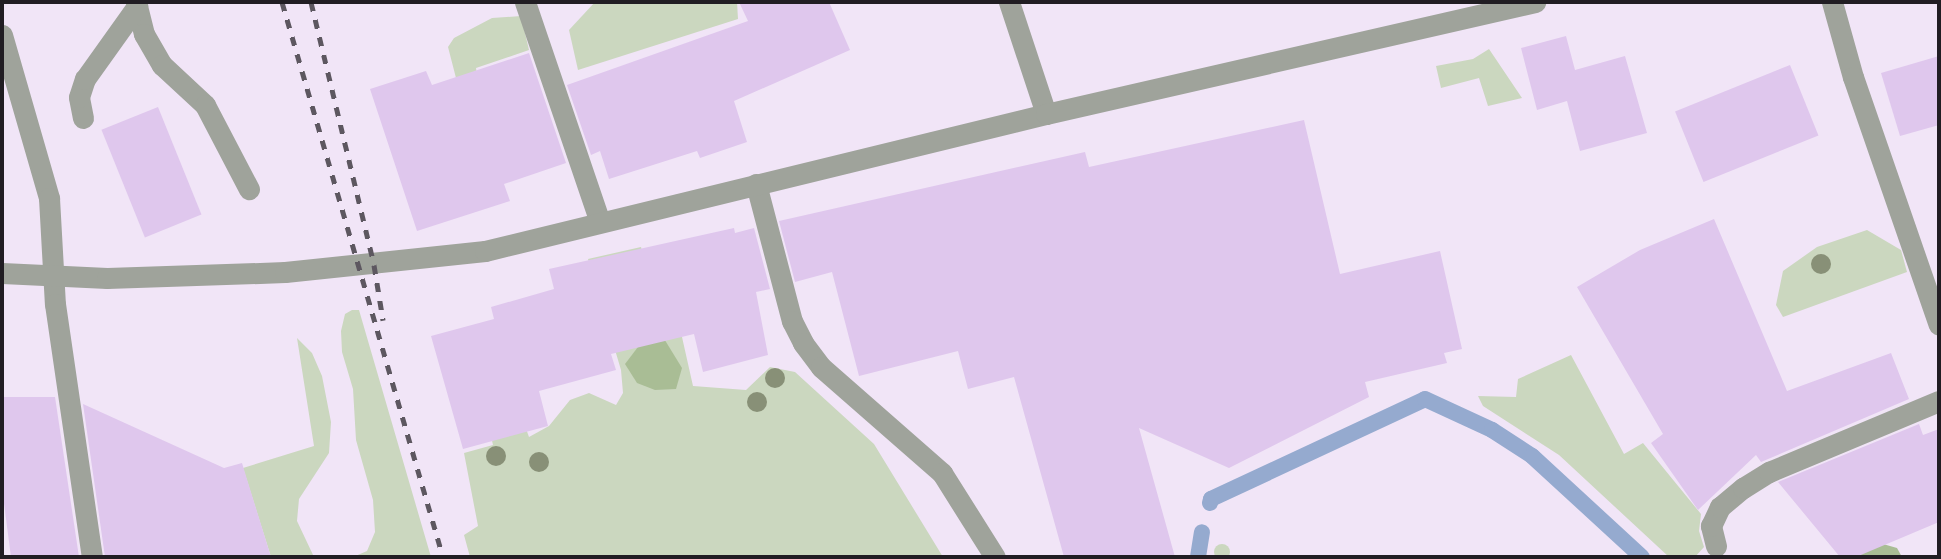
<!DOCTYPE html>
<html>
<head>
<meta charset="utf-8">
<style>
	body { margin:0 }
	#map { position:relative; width:1941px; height:559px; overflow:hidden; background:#f1e5f7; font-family:"DejaVu Sans",sans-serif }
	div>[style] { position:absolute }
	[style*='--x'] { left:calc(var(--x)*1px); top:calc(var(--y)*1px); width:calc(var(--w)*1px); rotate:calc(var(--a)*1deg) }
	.green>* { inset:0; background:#cbd7bf }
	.round { border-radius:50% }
	.forest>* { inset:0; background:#a9bd95 }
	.stream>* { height:16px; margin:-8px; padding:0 8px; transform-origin:8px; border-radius:8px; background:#95aacf }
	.building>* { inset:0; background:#dfc7ed; transform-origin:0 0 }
	.minor>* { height:21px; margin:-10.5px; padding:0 10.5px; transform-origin:10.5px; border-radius:10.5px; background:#9fa39b }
	.rail>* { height:5px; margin-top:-2.5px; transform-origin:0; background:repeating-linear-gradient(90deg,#5d5760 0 9px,transparent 0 18px) }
	.trees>* { width:20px; height:20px; margin:-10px; border-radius:50%; background:#889077 }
	span { translate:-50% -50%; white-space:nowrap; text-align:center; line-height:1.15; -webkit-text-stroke:6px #faf5fd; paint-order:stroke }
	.frame { position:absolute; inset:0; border:4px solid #211d23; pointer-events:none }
</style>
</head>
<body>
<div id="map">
	<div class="green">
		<i style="clip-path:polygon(595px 2px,737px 2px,738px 19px,578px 70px,569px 30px)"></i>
		<i style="clip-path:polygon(521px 16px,529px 50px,476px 68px,479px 89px,456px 78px,448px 47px,454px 38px,492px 18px)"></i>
		<i style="clip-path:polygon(1489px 49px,1522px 98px,1488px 106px,1479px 78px,1441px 88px,1436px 66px,1473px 59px)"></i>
		<i style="clip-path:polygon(1867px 230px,1901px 250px,1907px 272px,1783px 317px,1776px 305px,1783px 271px,1817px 247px)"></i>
		<i style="clip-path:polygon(641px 247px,658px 308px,682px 337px,693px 386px,746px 390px,770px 367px,795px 372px,874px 444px,943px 557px,470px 557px,464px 535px,478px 526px,464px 453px,493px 445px,490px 432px,524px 423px,529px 437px,549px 426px,570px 400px,589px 393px,616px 405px,623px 393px,621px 370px,588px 259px)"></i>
		<i style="clip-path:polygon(352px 310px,359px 310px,431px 557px,353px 557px,367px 551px,375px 532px,373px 500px,356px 440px,353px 389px,342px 352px,341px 331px,345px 314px)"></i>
		<i style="clip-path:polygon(297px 338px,312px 353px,322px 376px,331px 422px,329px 453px,299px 499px,297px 521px,314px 557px,271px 557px,243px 468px,314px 446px)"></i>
		<i style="clip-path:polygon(1571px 355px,1624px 454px,1643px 443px,1701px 514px,1699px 531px,1704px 547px,1695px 557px,1669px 557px,1559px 455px,1483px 406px,1478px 396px,1516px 397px,1518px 379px)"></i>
		<i class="round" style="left:1214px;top:544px;width:16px;height:16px"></i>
	</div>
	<div class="forest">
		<i style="clip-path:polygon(663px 337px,682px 368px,676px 389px,655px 390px,637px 383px,625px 364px,641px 343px)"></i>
		<i style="clip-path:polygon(1876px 542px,1897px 548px,1902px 557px,1850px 557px)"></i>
	</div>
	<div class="stream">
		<i style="--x:1210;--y:503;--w:4;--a:-76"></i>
		<i style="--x:1211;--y:499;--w:236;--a:-25"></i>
		<i style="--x:1425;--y:399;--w:74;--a:24.8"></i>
		<i style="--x:1492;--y:430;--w:48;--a:33"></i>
		<i style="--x:1532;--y:456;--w:149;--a:42.6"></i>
		<i style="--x:1198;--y:557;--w:25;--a:-81"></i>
	</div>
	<div class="building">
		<i style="clip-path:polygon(739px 2px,829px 2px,850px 50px,734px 101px,747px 142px,700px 158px,697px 151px,609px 179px,600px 151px,591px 155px,567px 85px,748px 21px)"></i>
		<i style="clip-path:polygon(1566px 36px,1575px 70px,1625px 56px,1647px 133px,1580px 151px,1567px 101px,1537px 110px,1521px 48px)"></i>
		<i style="clip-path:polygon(529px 53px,566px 163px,504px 184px,510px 201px,417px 231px,370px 89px,426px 71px,432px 85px)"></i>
		<i style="clip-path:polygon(1939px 56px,1939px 125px,1900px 136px,1881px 73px)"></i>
		<i style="left:1790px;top:65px;width:76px;height:124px;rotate:68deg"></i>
		<i style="left:158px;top:107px;width:116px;height:61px;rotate:68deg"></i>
		<i style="clip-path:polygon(1304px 120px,1340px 274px,1440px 251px,1462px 349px,1444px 353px,1447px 363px,1365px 382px,1369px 397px,1229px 468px,1139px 428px,1175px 557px,1064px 557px,1014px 377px,968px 389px,958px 351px,859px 376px,832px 272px,795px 282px,779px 221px,1085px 152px,1089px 167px)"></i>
		<i style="clip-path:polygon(1714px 219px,1787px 391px,1891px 353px,1909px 399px,1761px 462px,1756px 455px,1698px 510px,1651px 443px,1663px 434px,1577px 287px,1640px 250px)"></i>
		<i style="clip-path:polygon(734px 228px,735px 233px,754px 228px,770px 289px,756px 292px,768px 355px,703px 372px,694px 334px,611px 354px,616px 370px,539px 391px,548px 426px,463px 449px,431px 336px,494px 319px,491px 307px,554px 289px,549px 269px)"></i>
		<i style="clip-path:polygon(2px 397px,55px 397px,79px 557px,11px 557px,2px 488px)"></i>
		<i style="clip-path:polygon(83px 404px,224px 468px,242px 463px,271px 557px,105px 557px)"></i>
		<i style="clip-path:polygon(1919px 424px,1923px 435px,1939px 429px,1939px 522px,1856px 557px,1840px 557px,1778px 482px)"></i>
	</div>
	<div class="minor">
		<i style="--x:136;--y:2;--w:33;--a:76"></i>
		<i style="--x:144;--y:34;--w:36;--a:60"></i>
		<i style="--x:162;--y:65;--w:59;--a:42.9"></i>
		<i style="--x:205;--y:105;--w:95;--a:62.4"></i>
		<i style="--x:525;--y:2;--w:232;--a:71.2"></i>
		<i style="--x:1009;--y:2;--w:118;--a:71.7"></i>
		<i style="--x:1832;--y:2;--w:78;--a:74.4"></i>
		<i style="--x:1853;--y:77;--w:262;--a:70.9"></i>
		<i style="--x:2;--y:35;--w:170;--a:73.9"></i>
		<i style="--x:49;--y:198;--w:106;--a:86.8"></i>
		<i style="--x:55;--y:304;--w:256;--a:81.7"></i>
		<i style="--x:83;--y:118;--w:21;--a:-101"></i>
		<i style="--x:79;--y:97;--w:19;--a:-72"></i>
		<i style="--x:85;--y:79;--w:90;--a:-54.5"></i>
		<i style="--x:756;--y:184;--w:142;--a:75.3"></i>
		<i style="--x:792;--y:321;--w:25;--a:63"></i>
		<i style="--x:803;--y:343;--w:30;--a:53"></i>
		<i style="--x:821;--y:367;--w:161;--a:41.2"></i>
		<i style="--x:942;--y:473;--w:99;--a:57.8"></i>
		<i style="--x:2;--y:273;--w:105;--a:2.7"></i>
		<i style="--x:107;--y:278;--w:178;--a:-1.9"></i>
		<i style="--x:285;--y:272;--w:201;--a:-6"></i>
		<i style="--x:485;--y:251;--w:577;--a:-13.72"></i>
		<i style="--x:1046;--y:114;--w:502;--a:-12.9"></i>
		<i style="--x:1716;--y:546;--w:21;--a:-104"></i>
		<i style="--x:1711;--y:526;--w:21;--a:-65"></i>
		<i style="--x:1720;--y:507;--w:30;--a:-40"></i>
		<i style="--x:1743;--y:488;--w:31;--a:-32"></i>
		<i style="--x:1769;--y:472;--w:184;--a:-22.7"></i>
	</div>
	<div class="rail">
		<i style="--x:282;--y:2;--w:578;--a:73.82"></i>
		<i style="--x:311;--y:2;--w:270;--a:76.5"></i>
		<i style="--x:374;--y:265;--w:56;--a:80.7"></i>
	</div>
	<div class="trees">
		<i style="left:1821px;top:264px"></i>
		<i style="left:775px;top:378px"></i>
		<i style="left:757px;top:402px"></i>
		<i style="left:496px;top:456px"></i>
		<i style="left:539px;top:462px"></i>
	</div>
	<div class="frame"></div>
</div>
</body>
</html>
